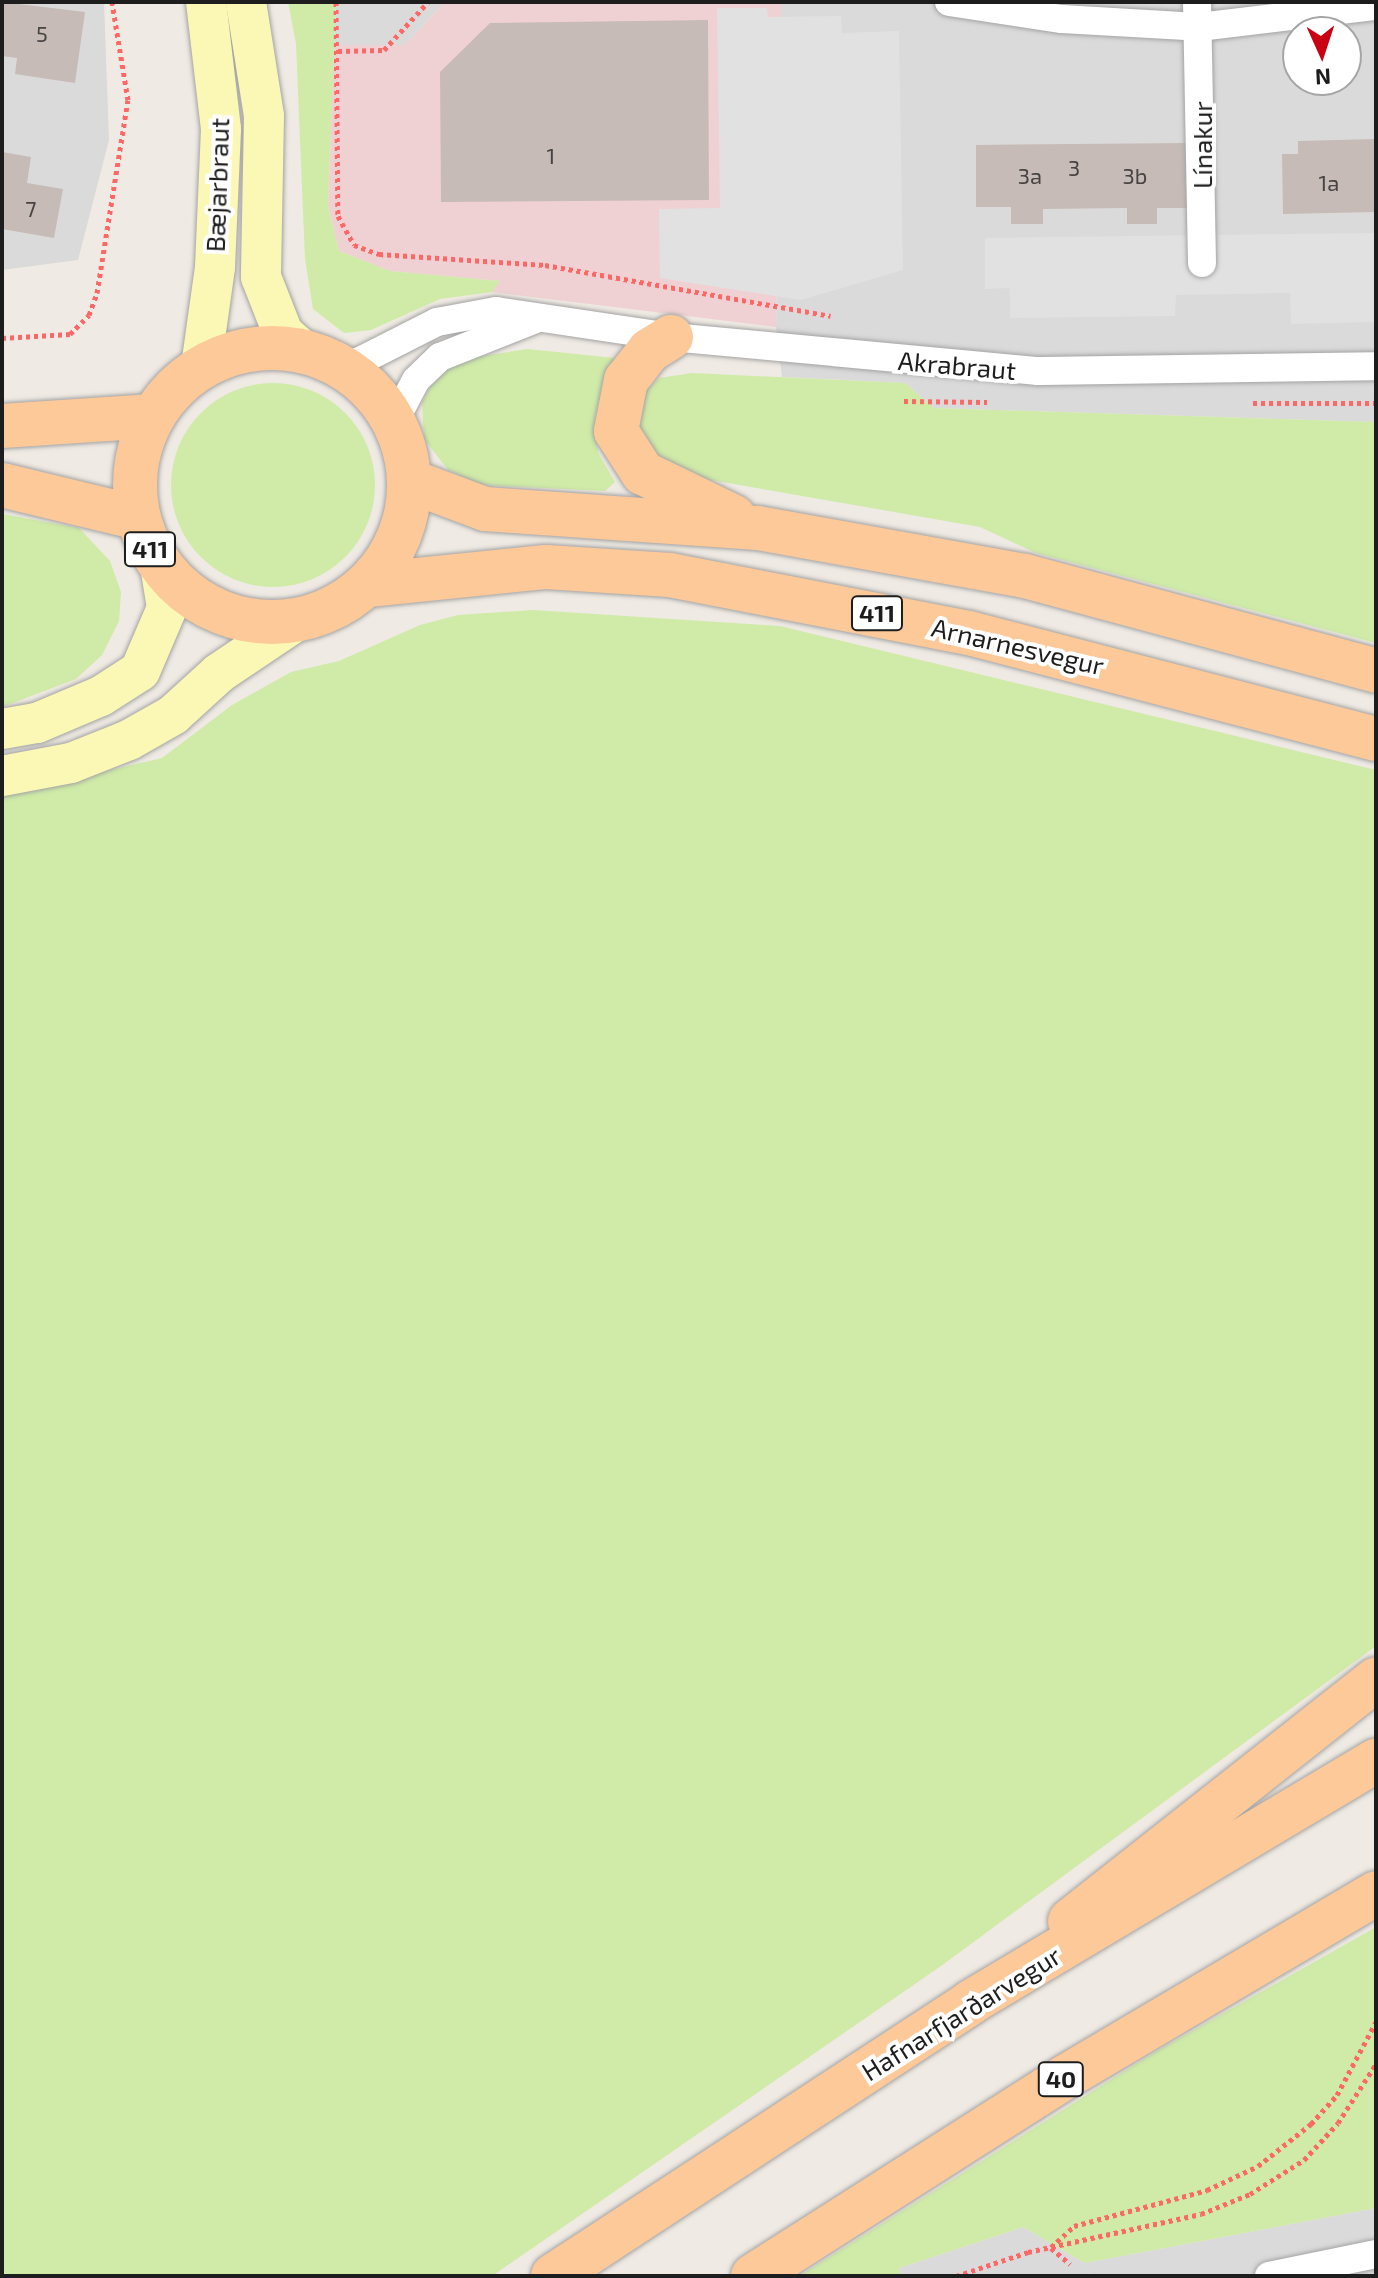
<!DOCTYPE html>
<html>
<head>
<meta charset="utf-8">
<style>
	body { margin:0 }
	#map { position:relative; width:1378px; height:2278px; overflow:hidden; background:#efeae3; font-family:"Exo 2",sans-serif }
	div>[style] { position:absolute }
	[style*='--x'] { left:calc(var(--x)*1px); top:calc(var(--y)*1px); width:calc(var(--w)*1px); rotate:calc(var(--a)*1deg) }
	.residential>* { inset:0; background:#dbdada }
	.commercial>* { inset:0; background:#f0d1d3 }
	.grass>* { inset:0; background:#cfeba7 }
	.round { border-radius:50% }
	.parking>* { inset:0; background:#e1e1e1 }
	.building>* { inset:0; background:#c6bbb6 }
	.path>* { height:5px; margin-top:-2.5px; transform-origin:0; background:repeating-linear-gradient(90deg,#fd6765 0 4px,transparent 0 8px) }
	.roads { filter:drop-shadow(0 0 2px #a4a4a4) drop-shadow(0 0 2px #a4a4a4) }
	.street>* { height:28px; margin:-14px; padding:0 14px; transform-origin:14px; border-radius:14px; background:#fff }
	.secondary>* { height:40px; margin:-20px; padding:0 20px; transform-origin:20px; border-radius:20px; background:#fbf8b5 }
	.primary>* { height:44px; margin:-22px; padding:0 22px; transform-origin:22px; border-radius:22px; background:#fec999 }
	.primary>.ring { margin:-22px; padding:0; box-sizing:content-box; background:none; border:44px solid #fec999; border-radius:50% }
	span { translate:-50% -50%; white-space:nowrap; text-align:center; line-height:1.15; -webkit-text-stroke:8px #fff; paint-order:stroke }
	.number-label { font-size:22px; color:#474443 }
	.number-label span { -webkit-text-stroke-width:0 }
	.shield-label span { padding:2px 6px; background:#fff; border:2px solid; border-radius:6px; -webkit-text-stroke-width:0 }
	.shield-label { font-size:24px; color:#1d1d1d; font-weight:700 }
	.street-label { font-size:26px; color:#1d1d1d }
	.frame { position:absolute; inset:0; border:4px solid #1d1d1d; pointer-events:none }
	.north { position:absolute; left:1282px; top:16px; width:80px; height:80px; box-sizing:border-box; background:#fff; border:2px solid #a5a5a5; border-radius:50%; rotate:177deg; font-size:22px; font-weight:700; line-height:32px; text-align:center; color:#1d1d1d }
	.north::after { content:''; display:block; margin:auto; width:28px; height:36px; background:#ca0013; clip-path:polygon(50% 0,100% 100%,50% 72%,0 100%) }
</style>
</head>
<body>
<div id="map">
	<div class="residential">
		<i style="clip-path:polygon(2px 2px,104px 2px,109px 140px,78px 260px,2px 270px)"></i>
		<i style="clip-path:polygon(336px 2px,445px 2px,405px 45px,334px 45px)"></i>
		<i style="clip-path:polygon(evenodd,781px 2px,1376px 2px,1376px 422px,934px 408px,905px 383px,782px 377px,776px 327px,781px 2px,1298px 32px,1346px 32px,1346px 80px,1298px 80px,1298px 32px)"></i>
		<i style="clip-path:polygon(1376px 2208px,1376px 2276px,901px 2276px,899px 2268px,1023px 2227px,1085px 2263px)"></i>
	</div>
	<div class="commercial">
		<i style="clip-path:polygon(445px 2px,781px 2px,776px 327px,492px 292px,499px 281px,390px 271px,339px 251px,328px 206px,334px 45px,405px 45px)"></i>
	</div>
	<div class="grass">
		<i style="clip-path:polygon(288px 2px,336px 2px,328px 206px,339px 251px,390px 271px,500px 281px,492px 292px,440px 299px,371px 330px,344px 333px,313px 309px,305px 259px,296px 44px)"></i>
		<i style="clip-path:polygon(527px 349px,615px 358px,617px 369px,603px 387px,595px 417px,598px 453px,615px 482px,605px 491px,481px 485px,448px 470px,424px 439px,422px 402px,436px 375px,469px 358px)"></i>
		<i style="clip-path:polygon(692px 373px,905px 383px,934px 408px,1376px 422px,1376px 643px,1036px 553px,980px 527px,665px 472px,636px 439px,642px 395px,659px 378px)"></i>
		<i class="round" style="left:171px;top:383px;width:204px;height:204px"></i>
		<i style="clip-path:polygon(2px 514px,79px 528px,110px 561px,121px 592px,119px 621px,102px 655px,76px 679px,2px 707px)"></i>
		<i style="clip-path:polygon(533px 610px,780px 626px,1376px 770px,1376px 1646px,941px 1966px,492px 2276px,2px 2276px,2px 795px,162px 758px,232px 705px,291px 672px,339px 661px,420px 625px,458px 615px)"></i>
		<i style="clip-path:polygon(1376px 1927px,1376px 2208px,1085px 2263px,1023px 2227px,899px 2268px,901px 2276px,799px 2276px,1155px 2052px)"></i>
	</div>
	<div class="parking">
		<i style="clip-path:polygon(717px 8px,767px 8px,768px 17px,841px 16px,842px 33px,899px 31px,903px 270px,801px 300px,660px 278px,659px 209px,720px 208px)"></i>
		<i style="clip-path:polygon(1376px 233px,1376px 322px,1291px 324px,1290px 293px,1176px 295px,1175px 316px,1010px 318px,1010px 288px,985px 289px,985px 238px)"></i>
	</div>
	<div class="building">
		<i style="clip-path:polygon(2px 2px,85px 12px,75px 83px,15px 74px,17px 58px,2px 56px)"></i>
		<i style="clip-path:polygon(708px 20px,709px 200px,441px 202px,440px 72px,490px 23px)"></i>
		<i style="clip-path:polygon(1376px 139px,1376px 212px,1283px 214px,1282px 154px,1298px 154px,1298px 141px)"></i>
		<i style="clip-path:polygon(1187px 143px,1187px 208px,1157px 208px,1157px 224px,1127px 224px,1127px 208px,1043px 209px,1043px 224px,1011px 224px,1011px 207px,976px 207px,976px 145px)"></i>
		<i style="clip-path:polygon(2px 152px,31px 157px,27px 183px,63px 189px,54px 238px,2px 229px)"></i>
	</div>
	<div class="path">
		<i style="--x:336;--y:2;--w:214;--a:89.5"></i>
		<i style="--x:338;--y:216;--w:33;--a:61"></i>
		<i style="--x:354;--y:245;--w:27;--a:20"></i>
		<i style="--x:379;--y:254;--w:166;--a:3.8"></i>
		<i style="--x:545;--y:265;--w:290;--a:10.1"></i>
		<i style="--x:338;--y:51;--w:46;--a:-1.2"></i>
		<i style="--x:384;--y:50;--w:65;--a:-47.5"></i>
		<i style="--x:2;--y:338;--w:68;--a:-3.4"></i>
		<i style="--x:70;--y:334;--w:27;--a:-45"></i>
		<i style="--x:89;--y:315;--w:23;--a:-70"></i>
		<i style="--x:97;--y:293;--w:195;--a:-80.9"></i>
		<i style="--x:128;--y:100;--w:99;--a:-99.3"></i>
		<i style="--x:904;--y:401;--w:83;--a:0.7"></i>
		<i style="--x:1253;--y:403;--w:123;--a:0"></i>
		<i style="--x:1051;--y:2247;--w:31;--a:-42"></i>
		<i style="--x:1074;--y:2226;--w:138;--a:-15.1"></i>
		<i style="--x:1207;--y:2190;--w:56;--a:-25.2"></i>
		<i style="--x:1258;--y:2166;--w:68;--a:-38.4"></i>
		<i style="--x:1311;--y:2124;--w:39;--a:-48"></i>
		<i style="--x:1337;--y:2095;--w:83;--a:-61.9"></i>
		<i style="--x:1051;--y:2248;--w:25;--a:40"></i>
		<i style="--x:1092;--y:2274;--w:2;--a:63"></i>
		<i style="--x:956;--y:2276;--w:76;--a:-18.4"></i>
		<i style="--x:1028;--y:2252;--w:177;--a:-12.4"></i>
		<i style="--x:1201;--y:2214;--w:53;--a:-22.2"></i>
		<i style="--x:1250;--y:2194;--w:64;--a:-32.2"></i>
		<i style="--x:1304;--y:2160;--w:50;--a:-47.4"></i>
		<i style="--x:1338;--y:2123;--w:70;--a:-57.2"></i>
	</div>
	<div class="roads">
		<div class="street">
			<i style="--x:949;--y:2;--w:114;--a:8.6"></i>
			<i style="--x:1062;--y:19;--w:137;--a:3.3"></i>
			<i style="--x:1199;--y:27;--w:178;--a:-6.8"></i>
			<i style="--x:1197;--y:2;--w:261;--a:88.9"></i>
			<i style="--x:337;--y:365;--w:21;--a:-8"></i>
			<i style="--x:358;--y:362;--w:89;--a:-26.9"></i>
			<i style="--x:437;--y:322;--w:60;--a:-10.6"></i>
			<i style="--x:496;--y:311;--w:177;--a:8.5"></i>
			<i style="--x:671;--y:337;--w:369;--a:5.3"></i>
			<i style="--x:1038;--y:371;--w:338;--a:-0.8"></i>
			<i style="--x:394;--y:422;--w:47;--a:-62.4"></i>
			<i style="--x:416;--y:380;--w:33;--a:-44"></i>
			<i style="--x:440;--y:357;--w:103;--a:-21.6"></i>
			<i style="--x:1269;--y:2276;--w:109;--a:-11.6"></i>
		</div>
		<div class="secondary">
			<i style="--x:246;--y:2;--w:115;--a:81"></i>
			<i style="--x:264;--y:116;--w:161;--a:91.1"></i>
			<i style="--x:261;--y:277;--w:60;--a:68.6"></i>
			<i style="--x:283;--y:333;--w:28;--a:42"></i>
			<i style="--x:201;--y:367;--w:101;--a:-82"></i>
			<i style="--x:215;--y:267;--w:138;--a:-87.5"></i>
			<i style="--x:221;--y:129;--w:128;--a:-96.7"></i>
			<i style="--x:2;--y:729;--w:36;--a:-10"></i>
			<i style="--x:37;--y:723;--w:69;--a:-22.9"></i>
			<i style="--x:101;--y:696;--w:46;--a:-32.7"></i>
			<i style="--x:140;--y:671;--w:69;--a:-66.8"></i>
			<i style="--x:167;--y:608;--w:44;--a:-99.2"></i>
			<i style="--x:2;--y:776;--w:70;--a:-10.7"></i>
			<i style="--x:71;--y:763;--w:62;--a:-21.6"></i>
			<i style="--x:129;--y:740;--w:51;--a:-29.6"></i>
			<i style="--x:173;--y:715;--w:62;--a:-42.4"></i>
			<i style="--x:219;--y:673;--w:95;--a:-33.9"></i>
		</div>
		<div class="primary">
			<i style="--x:671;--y:337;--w:26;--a:148"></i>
			<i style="--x:649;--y:351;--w:37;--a:128"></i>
			<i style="--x:626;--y:380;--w:52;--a:101.1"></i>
			<i style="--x:616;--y:431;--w:50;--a:57.3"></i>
			<i style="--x:643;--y:473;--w:101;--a:25.8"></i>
			<i class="ring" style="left:135px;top:348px;width:230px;height:230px"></i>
			<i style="--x:2;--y:426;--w:151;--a:-3.8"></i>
			<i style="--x:410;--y:481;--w:80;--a:20.5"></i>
			<i style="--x:485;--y:509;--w:274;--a:4"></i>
			<i style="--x:758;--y:528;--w:271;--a:10.2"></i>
			<i style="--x:1025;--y:576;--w:364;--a:15.1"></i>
			<i style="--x:2;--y:485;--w:140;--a:13.6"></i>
			<i style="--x:368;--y:585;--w:179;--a:-5.8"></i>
			<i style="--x:546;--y:567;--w:124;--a:3.7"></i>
			<i style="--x:670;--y:575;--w:305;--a:11"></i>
			<i style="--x:969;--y:633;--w:421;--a:14.6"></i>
			<i style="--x:1070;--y:1921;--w:390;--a:-38.3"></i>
			<i style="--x:553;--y:2276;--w:500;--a:-33.2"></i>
			<i style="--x:971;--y:2002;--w:471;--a:-30.8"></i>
			<i style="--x:753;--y:2276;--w:372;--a:-32.5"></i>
			<i style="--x:1067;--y:2076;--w:359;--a:-30.6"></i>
		</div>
	</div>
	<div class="number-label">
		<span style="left:42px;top:34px">5</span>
		<span style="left:551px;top:156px">1</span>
		<span style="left:1074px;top:168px">3</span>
		<span style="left:1030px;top:176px">3a</span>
		<span style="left:1135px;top:176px">3b</span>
		<span style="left:1329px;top:183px">1a</span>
		<span style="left:31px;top:209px">7</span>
	</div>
	<div class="shield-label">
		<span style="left:150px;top:549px">411</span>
		<span style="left:877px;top:613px">411</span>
		<span style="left:1061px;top:2079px">40</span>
	</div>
	<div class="street-label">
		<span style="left:1202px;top:145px;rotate:-90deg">Línakur</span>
		<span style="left:217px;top:185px;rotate:-88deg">Bæjarbraut</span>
		<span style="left:957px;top:365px;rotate:5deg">Akrabraut</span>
		<span style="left:1018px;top:646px;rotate:13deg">Arnarnesvegur</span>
		<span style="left:961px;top:2013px;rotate:-32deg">Hafnarfjarðarvegur</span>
	</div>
	<div class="frame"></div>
	<div class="north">N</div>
</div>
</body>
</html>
